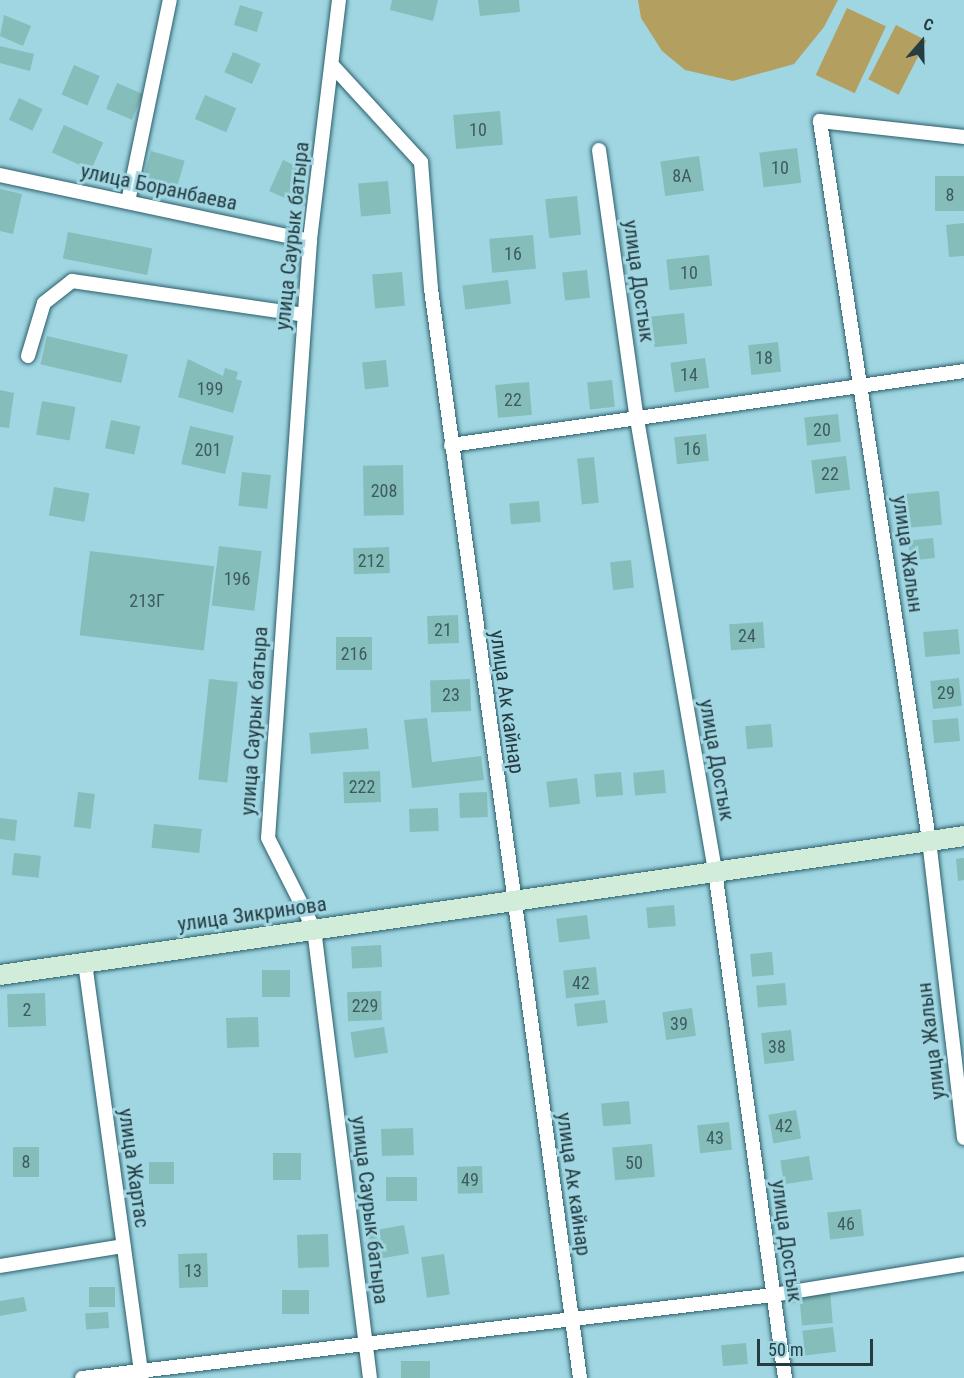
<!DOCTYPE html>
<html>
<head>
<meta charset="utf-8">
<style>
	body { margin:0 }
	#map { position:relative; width:964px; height:1378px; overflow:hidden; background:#a0d6e2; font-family:"Roboto Condensed",sans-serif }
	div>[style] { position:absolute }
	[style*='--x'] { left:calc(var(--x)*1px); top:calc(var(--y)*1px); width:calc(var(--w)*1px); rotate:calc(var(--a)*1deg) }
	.green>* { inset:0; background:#b3a061; transform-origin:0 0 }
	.building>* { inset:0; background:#85bdba; transform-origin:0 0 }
	.roads { filter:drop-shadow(0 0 2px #2a5f6a) drop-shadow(0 0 2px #2a5f6a) }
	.street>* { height:14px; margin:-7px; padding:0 7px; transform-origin:7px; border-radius:7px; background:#fff }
	.secondary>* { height:20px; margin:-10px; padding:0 10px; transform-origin:10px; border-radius:10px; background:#d1edda }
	span { translate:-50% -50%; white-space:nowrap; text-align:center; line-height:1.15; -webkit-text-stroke:6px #a0d6e2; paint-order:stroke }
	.number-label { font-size:18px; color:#3e5c5f }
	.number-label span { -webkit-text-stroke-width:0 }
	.street-label { font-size:21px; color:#263c41 }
	.north { position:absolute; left:892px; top:12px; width:60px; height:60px; -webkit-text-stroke:4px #a0d6e2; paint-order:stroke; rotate:20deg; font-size:16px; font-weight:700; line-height:24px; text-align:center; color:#263c41 }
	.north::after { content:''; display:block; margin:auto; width:21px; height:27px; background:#263c41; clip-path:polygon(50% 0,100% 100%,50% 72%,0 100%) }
	.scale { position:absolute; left:757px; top:1339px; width:116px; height:27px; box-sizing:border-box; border:3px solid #263c41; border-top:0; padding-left:8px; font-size:18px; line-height:21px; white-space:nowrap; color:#263c41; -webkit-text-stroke:4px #a0d6e2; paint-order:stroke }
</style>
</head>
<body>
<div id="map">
	<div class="green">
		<i style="clip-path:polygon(638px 0,838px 0,824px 27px,794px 64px,733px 81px,685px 70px,662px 51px,641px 18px)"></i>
		<i style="left:847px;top:8px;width:43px;height:74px;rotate:25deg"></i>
		<i style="left:896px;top:25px;width:34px;height:61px;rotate:27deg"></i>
	</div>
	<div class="building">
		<i style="clip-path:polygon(392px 0,438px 0,433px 21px,390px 10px)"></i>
		<i style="clip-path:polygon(478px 0,519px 0,520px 12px,480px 16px)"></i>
		<i style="left:240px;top:5px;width:24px;height:21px;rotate:17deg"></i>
		<i style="clip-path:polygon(4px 15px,31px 26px,23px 46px,0 36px)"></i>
		<i style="clip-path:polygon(0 46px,34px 54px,30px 71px,0 63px)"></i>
		<i style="left:233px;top:52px;width:30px;height:22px;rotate:23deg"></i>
		<i style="left:74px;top:65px;width:28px;height:32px;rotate:23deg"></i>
		<i style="left:117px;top:83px;width:28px;height:28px;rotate:23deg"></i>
		<i style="left:205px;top:95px;width:34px;height:26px;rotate:23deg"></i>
		<i style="left:19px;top:98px;width:26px;height:24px;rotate:25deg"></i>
		<i style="left:500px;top:111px;width:34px;height:47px;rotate:85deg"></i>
		<i style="left:64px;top:125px;width:43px;height:30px;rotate:24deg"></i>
		<i style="left:797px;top:148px;width:35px;height:38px;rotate:83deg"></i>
		<i style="left:151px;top:151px;width:35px;height:27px;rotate:16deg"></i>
		<i style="left:699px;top:156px;width:35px;height:39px;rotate:82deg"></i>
		<i style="left:283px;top:160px;width:24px;height:34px;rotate:24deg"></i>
		<i style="left:964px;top:176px;width:35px;height:29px;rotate:90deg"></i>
		<i style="left:388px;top:181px;width:33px;height:30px;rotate:85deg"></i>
		<i style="clip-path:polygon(0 189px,22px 194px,13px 234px,0 231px)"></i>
		<i style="left:577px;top:196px;width:39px;height:32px;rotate:84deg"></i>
		<i style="clip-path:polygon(964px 223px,964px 256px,949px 257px,946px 225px)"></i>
		<i style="left:68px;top:232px;width:86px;height:27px;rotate:11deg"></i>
		<i style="left:533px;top:235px;width:34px;height:44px;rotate:85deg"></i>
		<i style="left:709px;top:255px;width:31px;height:43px;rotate:84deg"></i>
		<i style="left:587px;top:270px;width:28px;height:25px;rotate:84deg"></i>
		<i style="left:402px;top:272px;width:34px;height:30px;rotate:85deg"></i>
		<i style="left:508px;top:280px;width:24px;height:46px;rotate:83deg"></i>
		<i style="left:684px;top:313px;width:31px;height:33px;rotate:84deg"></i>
		<i style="left:47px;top:336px;width:83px;height:29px;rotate:13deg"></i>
		<i style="left:778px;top:342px;width:30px;height:30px;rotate:84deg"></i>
		<i style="left:705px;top:358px;width:30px;height:35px;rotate:82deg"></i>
		<i style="clip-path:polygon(188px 359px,223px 376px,225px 368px,238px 372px,236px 379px,242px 381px,233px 413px,178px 397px)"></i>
		<i style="left:386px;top:360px;width:27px;height:24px;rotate:84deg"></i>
		<i style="left:612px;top:380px;width:27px;height:25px;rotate:84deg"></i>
		<i style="left:529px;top:382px;width:33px;height:34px;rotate:85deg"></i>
		<i style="clip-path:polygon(0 390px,14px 393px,9px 428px,0 427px)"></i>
		<i style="left:42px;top:401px;width:34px;height:34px;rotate:10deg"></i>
		<i style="left:838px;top:414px;width:28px;height:34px;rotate:84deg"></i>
		<i style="left:111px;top:420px;width:30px;height:29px;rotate:12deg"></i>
		<i style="left:190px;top:426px;width:45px;height:39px;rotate:13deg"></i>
		<i style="left:706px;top:434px;width:27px;height:32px;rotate:84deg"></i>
		<i style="left:846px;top:456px;width:34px;height:35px;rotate:83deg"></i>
		<i style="left:594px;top:457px;width:46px;height:17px;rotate:84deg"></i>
		<i style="left:403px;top:465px;width:50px;height:40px;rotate:89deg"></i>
		<i style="left:242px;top:472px;width:29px;height:34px;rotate:6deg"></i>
		<i style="left:54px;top:487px;width:36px;height:29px;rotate:10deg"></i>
		<i style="left:939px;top:491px;width:34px;height:42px;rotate:85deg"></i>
		<i style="left:539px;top:501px;width:21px;height:30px;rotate:85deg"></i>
		<i style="left:933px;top:538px;width:20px;height:25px;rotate:84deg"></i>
		<i style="left:219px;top:546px;width:43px;height:60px;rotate:7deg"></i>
		<i style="left:389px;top:547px;width:26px;height:36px;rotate:88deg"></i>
		<i style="left:90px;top:551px;width:125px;height:85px;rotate:7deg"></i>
		<i style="left:631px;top:560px;width:28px;height:21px;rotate:84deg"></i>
		<i style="left:458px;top:615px;width:28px;height:31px;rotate:88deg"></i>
		<i style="left:763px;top:622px;width:26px;height:34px;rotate:86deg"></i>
		<i style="left:958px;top:629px;width:25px;height:35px;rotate:85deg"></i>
		<i style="left:372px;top:637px;width:33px;height:36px;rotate:90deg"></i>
		<i style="left:959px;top:678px;width:28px;height:29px;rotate:84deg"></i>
		<i style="left:209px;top:679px;width:29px;height:101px;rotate:6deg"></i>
		<i style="left:470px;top:679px;width:32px;height:40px;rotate:88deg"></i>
		<i style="clip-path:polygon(427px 718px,432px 762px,481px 756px,484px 780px,412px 788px,404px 720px)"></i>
		<i style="left:958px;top:718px;width:23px;height:26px;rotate:85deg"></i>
		<i style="left:771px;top:724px;width:23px;height:26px;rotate:85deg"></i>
		<i style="left:367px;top:728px;width:21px;height:58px;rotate:85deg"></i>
		<i style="left:664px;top:770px;width:23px;height:31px;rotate:85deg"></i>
		<i style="left:380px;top:771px;width:31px;height:37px;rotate:88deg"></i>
		<i style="left:621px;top:772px;width:23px;height:27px;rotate:85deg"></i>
		<i style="left:577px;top:778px;width:26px;height:31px;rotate:83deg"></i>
		<i style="left:78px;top:792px;width:17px;height:35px;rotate:7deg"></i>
		<i style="left:487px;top:792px;width:25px;height:28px;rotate:88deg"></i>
		<i style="left:438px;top:808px;width:23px;height:29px;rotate:88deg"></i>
		<i style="clip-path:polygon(0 818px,17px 820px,15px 841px,0 839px)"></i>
		<i style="left:154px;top:824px;width:48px;height:24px;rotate:6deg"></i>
		<i style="left:14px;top:853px;width:27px;height:22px;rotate:6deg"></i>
		<i style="clip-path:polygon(964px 858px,964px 880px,958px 881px,956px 859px)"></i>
		<i style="left:674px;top:905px;width:21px;height:28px;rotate:85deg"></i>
		<i style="left:587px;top:915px;width:24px;height:31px;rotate:83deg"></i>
		<i style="left:381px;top:945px;width:22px;height:30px;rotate:87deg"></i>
		<i style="left:772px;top:952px;width:23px;height:22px;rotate:85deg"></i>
		<i style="left:596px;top:967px;width:28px;height:33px;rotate:84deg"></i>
		<i style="left:262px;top:970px;width:28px;height:27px"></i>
		<i style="left:785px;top:983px;width:22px;height:29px;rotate:85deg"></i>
		<i style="left:381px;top:991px;width:29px;height:34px;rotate:88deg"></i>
		<i style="left:45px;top:993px;width:33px;height:38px;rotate:88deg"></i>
		<i style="left:605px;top:1000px;width:23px;height:31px;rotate:83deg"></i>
		<i style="left:692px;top:1008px;width:28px;height:30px;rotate:82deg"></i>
		<i style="left:258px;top:1017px;width:30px;height:32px;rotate:88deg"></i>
		<i style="left:384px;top:1027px;width:26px;height:34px;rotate:81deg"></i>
		<i style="left:791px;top:1030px;width:31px;height:30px;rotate:84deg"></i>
		<i style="left:629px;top:1101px;width:23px;height:28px;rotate:85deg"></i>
		<i style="left:796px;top:1110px;width:29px;height:28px;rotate:80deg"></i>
		<i style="left:729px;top:1122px;width:28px;height:32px;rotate:84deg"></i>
		<i style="left:413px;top:1128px;width:27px;height:32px;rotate:88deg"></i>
		<i style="left:652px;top:1144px;width:33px;height:40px;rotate:85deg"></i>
		<i style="left:13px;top:1147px;width:26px;height:30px"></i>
		<i style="left:301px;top:1153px;width:27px;height:28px;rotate:90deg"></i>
		<i style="left:809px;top:1156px;width:24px;height:29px;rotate:81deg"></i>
		<i style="left:149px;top:1162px;width:25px;height:22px"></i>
		<i style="left:482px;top:1166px;width:27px;height:25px;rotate:88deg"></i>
		<i style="left:417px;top:1177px;width:24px;height:31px;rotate:90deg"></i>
		<i style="left:861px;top:1209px;width:27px;height:34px;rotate:84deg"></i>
		<i style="left:404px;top:1225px;width:29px;height:37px;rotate:80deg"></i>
		<i style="left:328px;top:1234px;width:33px;height:31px;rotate:88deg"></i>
		<i style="left:207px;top:1253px;width:34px;height:29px;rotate:88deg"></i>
		<i style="left:444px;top:1254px;width:41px;height:23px;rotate:82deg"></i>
		<i style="left:89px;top:1287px;width:26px;height:20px"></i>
		<i style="left:309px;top:1290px;width:24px;height:27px;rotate:90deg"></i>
		<i style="left:830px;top:1291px;width:32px;height:31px;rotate:85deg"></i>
		<i style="clip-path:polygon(24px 1297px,27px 1311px,0 1316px,0 1301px)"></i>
		<i style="left:108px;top:1312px;width:16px;height:23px;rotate:86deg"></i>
		<i style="left:833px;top:1327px;width:25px;height:31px;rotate:83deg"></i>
		<i style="left:746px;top:1343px;width:21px;height:25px;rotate:85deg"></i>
		<i style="left:401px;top:1361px;width:29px;height:17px"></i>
	</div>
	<div class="roads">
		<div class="street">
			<i style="--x:339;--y:0;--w:243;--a:96.9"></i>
			<i style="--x:310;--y:241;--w:598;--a:94.02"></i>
			<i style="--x:268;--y:838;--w:102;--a:63.2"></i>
			<i style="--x:314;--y:929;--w:452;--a:82.9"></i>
			<i style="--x:332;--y:65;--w:132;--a:47.5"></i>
			<i style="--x:421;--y:162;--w:127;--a:85.5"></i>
			<i style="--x:431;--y:289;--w:1099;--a:82.21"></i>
			<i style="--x:964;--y:137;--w:145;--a:-173.7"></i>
			<i style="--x:820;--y:121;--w:727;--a:81.38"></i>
			<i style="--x:929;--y:840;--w:300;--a:83.3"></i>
			<i style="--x:599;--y:150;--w:272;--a:82"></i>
			<i style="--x:637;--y:419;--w:459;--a:80.2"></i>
			<i style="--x:715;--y:871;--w:512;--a:82.14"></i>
			<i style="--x:0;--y:175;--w:317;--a:12"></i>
			<i style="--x:128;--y:202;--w:206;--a:-78.3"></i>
			<i style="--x:28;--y:356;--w:55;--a:-73.2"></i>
			<i style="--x:44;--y:303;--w:36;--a:-38"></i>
			<i style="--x:72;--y:281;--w:235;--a:8.3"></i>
			<i style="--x:451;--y:445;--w:518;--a:-8.21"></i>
			<i style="--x:85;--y:963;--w:418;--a:82.2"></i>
			<i style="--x:0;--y:1266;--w:125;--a:-9.2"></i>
			<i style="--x:82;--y:1378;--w:696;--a:-6.85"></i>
			<i style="--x:773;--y:1295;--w:193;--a:-9.2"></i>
		</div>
		<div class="secondary">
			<i style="--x:0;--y:975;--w:974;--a:-8.2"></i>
		</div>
	</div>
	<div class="number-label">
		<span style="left:478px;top:130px">10</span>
		<span style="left:780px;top:168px">10</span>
		<span style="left:682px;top:176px">8А</span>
		<span style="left:950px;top:195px">8</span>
		<span style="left:513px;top:254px">16</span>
		<span style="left:689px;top:273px">10</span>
		<span style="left:764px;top:358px">18</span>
		<span style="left:689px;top:375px">14</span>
		<span style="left:210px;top:389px">199</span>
		<span style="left:513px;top:400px">22</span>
		<span style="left:822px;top:430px">20</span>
		<span style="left:692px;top:449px">16</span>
		<span style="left:208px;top:450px">201</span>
		<span style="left:830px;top:474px">22</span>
		<span style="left:384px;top:491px">208</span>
		<span style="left:371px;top:561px">212</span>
		<span style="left:237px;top:579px">196</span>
		<span style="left:147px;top:601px">213Г</span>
		<span style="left:443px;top:630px">21</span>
		<span style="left:747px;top:636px">24</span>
		<span style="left:354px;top:654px">216</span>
		<span style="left:946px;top:693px">29</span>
		<span style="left:451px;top:695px">23</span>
		<span style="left:362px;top:787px">222</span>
		<span style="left:581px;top:983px">42</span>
		<span style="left:365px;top:1006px">229</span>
		<span style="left:27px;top:1010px">2</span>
		<span style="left:679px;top:1024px">39</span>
		<span style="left:777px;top:1047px">38</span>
		<span style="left:784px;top:1126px">42</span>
		<span style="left:715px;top:1138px">43</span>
		<span style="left:26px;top:1162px">8</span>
		<span style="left:634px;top:1163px">50</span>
		<span style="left:470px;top:1180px">49</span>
		<span style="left:846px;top:1224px">46</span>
		<span style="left:193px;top:1271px">13</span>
	</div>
	<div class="street-label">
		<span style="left:159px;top:187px;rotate:12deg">улица Боранбаева</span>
		<span style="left:292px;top:236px;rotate:-84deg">улица Саурык батыра</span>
		<span style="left:639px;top:281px;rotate:82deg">улица Достык</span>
		<span style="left:908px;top:554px;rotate:82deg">улица Жалын</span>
		<span style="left:507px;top:702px;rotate:82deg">улица Ак кайнар</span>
		<span style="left:254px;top:721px;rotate:-86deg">улица Саурык батыра</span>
		<span style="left:717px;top:760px;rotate:80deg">улица Достык</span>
		<span style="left:252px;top:914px;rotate:-8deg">улица Зикринова</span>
		<span style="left:931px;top:1041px;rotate:-97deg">улица Жалын</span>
		<span style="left:134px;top:1168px;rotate:82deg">улица Жартас</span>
		<span style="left:574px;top:1184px;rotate:82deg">улица Ак кайнар</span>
		<span style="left:370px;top:1210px;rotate:83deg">улица Саурык батыра</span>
		<span style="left:787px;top:1241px;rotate:82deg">улица Достык</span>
	</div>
	<div class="north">С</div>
	<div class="scale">50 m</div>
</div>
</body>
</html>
